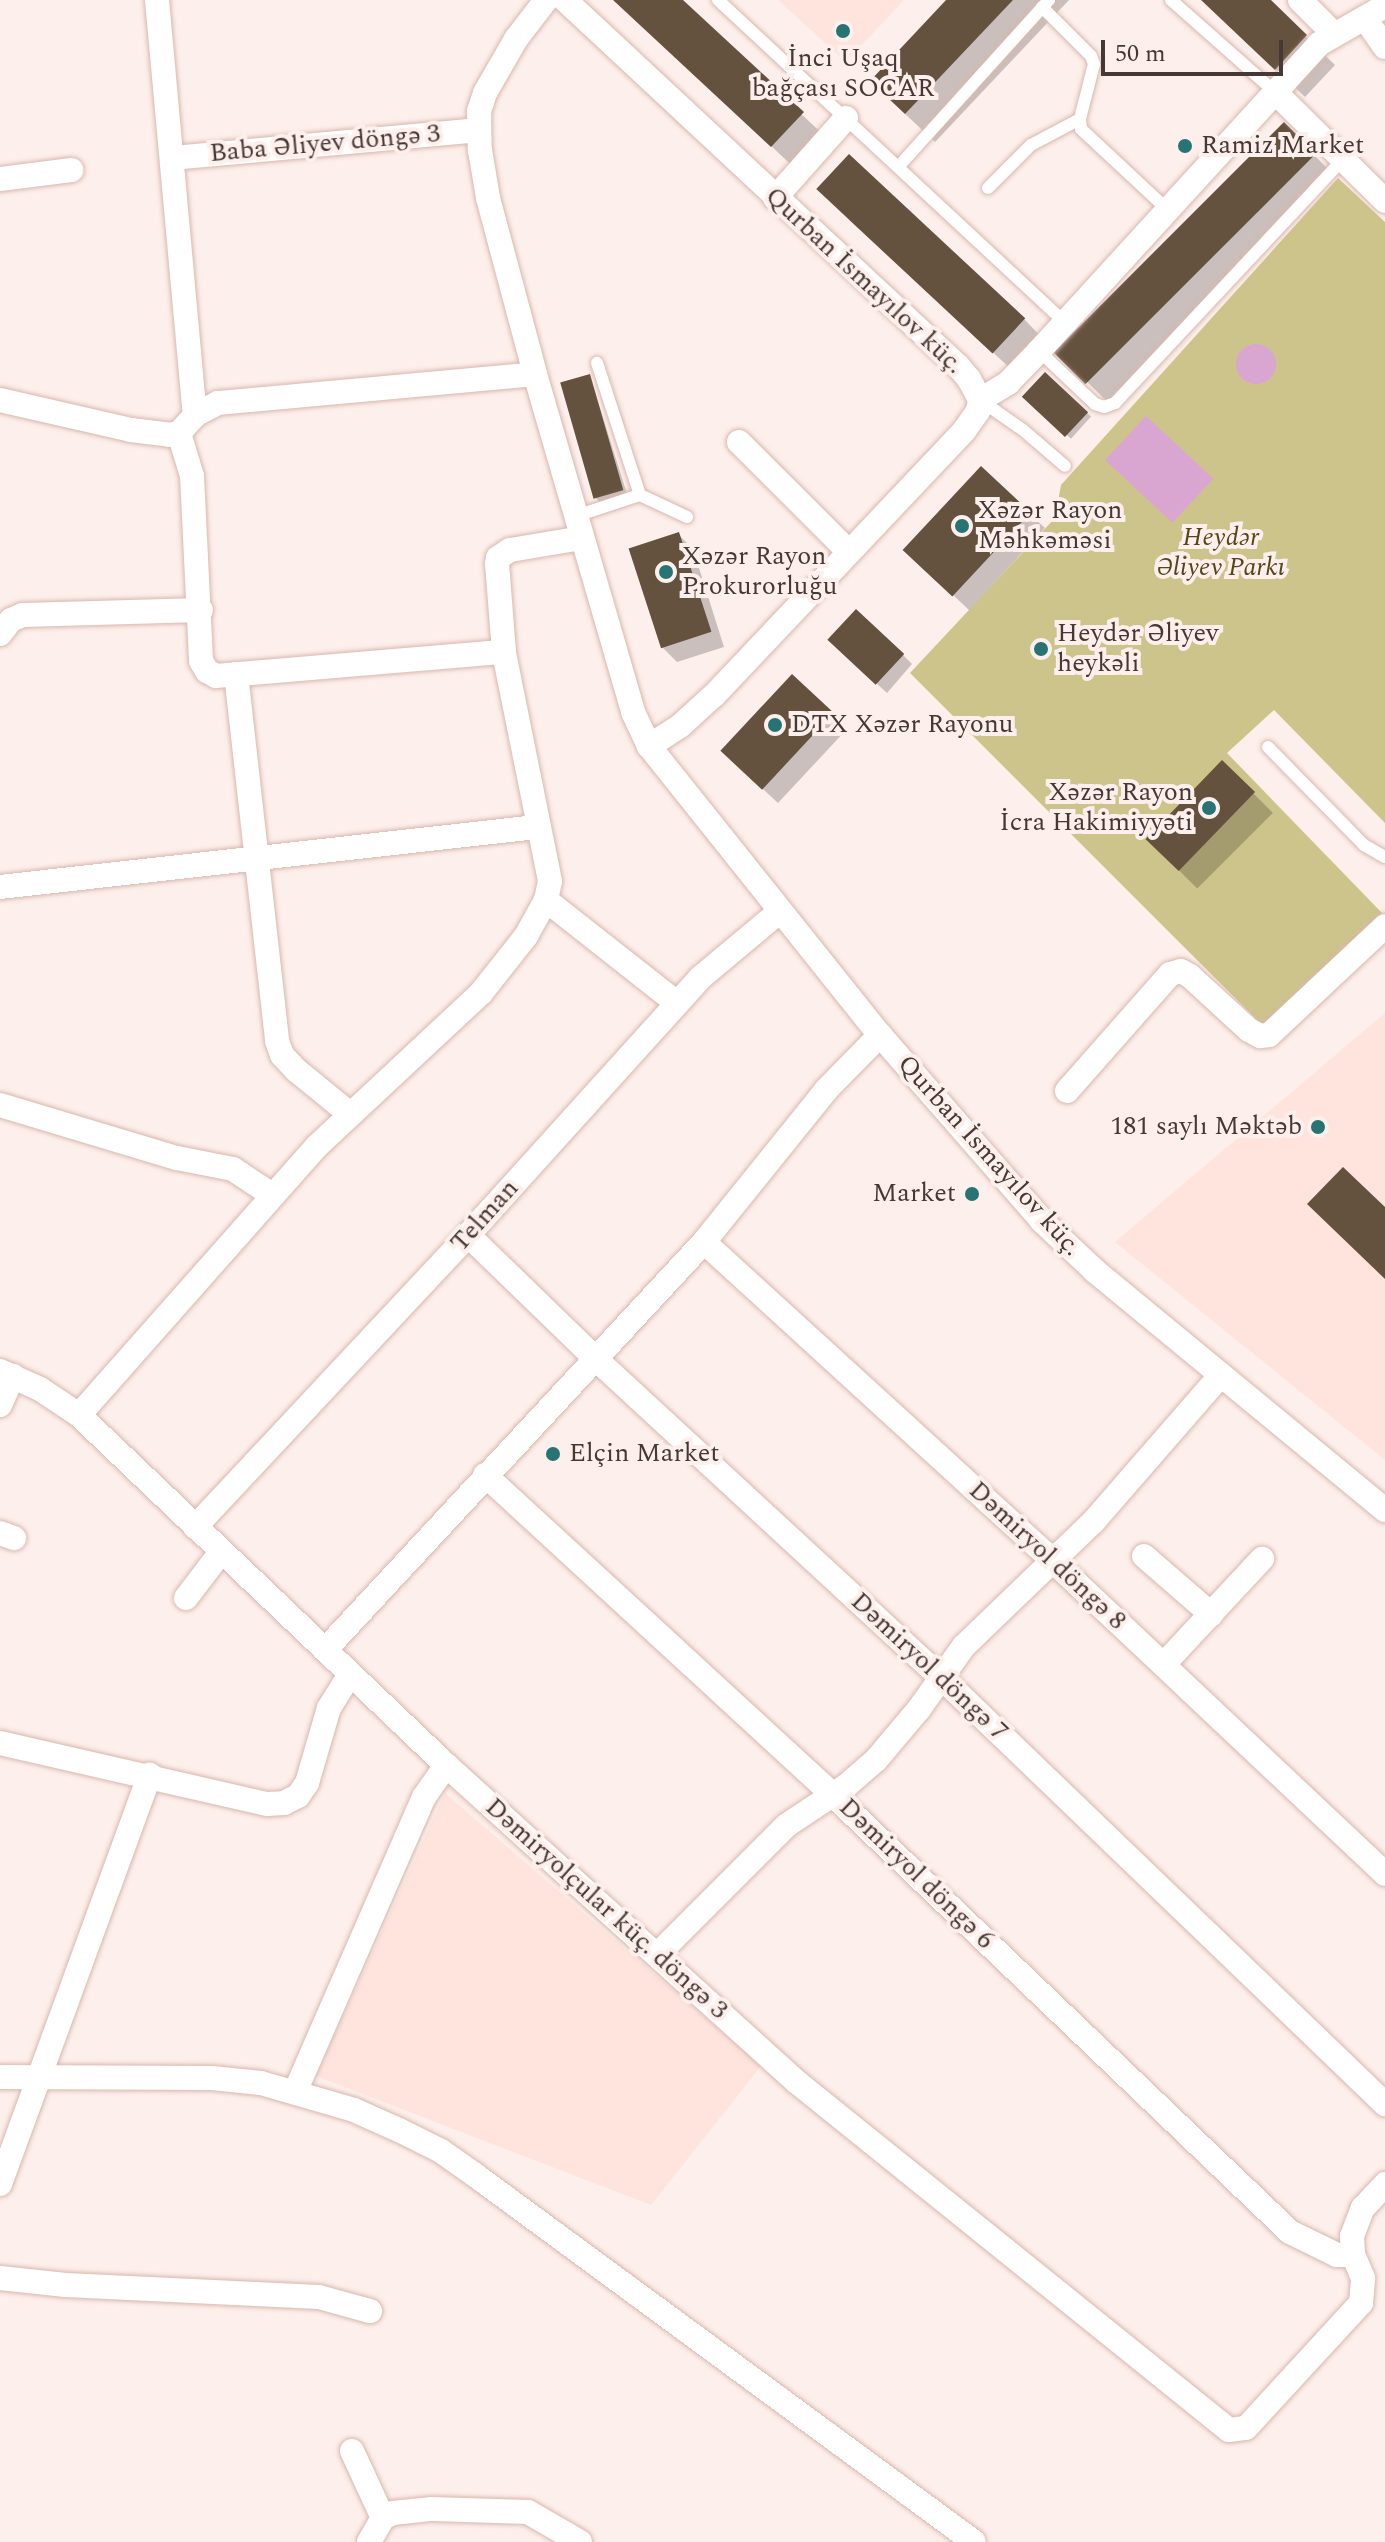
<!DOCTYPE html>
<html>
<head>
<meta charset="utf-8">
<style>
	body { margin:0 }
	#map { position:relative; width:1385px; height:2542px; overflow:hidden; background:#fdefeb; font-family:Spectral,serif }
	div>[style] { position:absolute }
	[style*='--x'] { left:calc(var(--x)*1px); top:calc(var(--y)*1px); width:calc(var(--w)*1px); rotate:calc(var(--a)*1deg) }
	.built>* { inset:0; background:#fee4dd }
	.green>* { inset:0; background:#cdc48b }
	.water>* { inset:0; background:#d9a6d2; transform-origin:0 0 }
	.round { border-radius:50% }
	.shadow>* { inset:0; background:#0003; transform-origin:0 0 }
	.building>* { inset:0; background:#65523e; transform-origin:0 0 }
	.roads { filter:drop-shadow(0 0 2px #d9b7ae) drop-shadow(0 0 2px #d9b7ae) }
	.service>* { height:12px; margin:-6px; padding:0 6px; transform-origin:6px; border-radius:6px; background:#fff }
	.minor>* { height:24px; margin:-12px; padding:0 12px; transform-origin:12px; border-radius:12px; background:#fff }
	.dots>* { width:22px; height:22px; translate:-50% -50%; box-sizing:border-box; border:4px solid #fdefeb; border-radius:50% }
	span { translate:-50% -50%; white-space:nowrap; text-align:center; line-height:1.15; -webkit-text-stroke:8px #fdefeb; paint-order:stroke }
	.poi-label { font-size:26px; color:#463935 }
	.left { translate:0 -50%; text-align:left }
	.right { translate:-100% -50%; text-align:right }
	.street-label { font-size:26px; color:#463935 }
	.park-label { font-size:26px; color:#504817; font-style:italic }
	.scale { position:absolute; left:1101px; top:40px; width:182px; height:36px; box-sizing:border-box; border:4px solid #463935; border-top:0; padding-left:10px; font-size:24px; line-height:28px; white-space:nowrap; color:#463935; -webkit-text-stroke:6px #fdefeb; paint-order:stroke }
</style>
</head>
<body>
<div id="map">
	<div class="built">
		<i style="clip-path:polygon(778px 0,904px 0,846px 62px)"></i>
		<i style="clip-path:polygon(1385px 1013px,1385px 1460px,1115px 1242px)"></i>
		<i style="clip-path:polygon(445px 1793px,761px 2066px,651px 2205px,316px 2076px)"></i>
	</div>
	<div class="green">
		<i style="clip-path:polygon(1338px 178px,1385px 222px,1385px 823px,1274px 710px,1227px 753px,1382px 913px,1263px 1026px,910px 673px,1055px 518px,1061px 485px)"></i>
	</div>
	<div class="water">
		<i class="round" style="left:1236px;top:344px;width:40px;height:40px"></i>
		<i style="left:1146px;top:416px;width:92px;height:60px;rotate:43deg"></i>
	</div>
	<div class="shadow">
		<i style="clip-path:polygon(615px 0,680px 0,831px 142px,801px 174px)"></i>
		<i style="clip-path:polygon(949px 0,1069px 0,935px 142px,901px 110px)"></i>
		<i style="clip-path:polygon(1202px 0,1268px 0,1335px 65px,1305px 97px)"></i>
		<i style="clip-path:polygon(1284px 125px,1334px 175px,1116px 410px,1085px 380px)"></i>
		<i style="clip-path:polygon(848px 219px,1024px 319px,1052px 348px,1023px 380px)"></i>
		<i style="left:1045px;top:375px;width:62px;height:30px;rotate:42deg"></i>
		<i style="clip-path:polygon(590px 376px,627px 494px,600px 502px,596px 498px)"></i>
		<i style="clip-path:polygon(981px 469px,1045px 528px,969px 610px,921px 565px)"></i>
		<i style="clip-path:polygon(678px 534px,693px 549px,724px 647px,677px 662px,662px 647px)"></i>
		<i style="clip-path:polygon(840px 650px,903px 655px,912px 664px,887px 693px)"></i>
		<i style="clip-path:polygon(833px 714px,847px 729px,778px 803px,738px 766px)"></i>
		<i style="left:1222px;top:762px;width:72px;height:107px;rotate:45deg"></i>
	</div>
	<div class="building">
		<i style="clip-path:polygon(613px 0,683px 0,804px 112px,771px 147px)"></i>
		<i style="clip-path:polygon(946px 0,1013px 0,905px 114px,870px 81px)"></i>
		<i style="clip-path:polygon(1201px 0,1271px 0,1307px 35px,1275px 70px)"></i>
		<i style="left:1284px;top:122px;width:45px;height:326px;rotate:45deg"></i>
		<i style="left:849px;top:154px;width:241px;height:48px;rotate:43deg"></i>
		<i style="left:1045px;top:372px;width:59px;height:34px;rotate:43deg"></i>
		<i style="left:590px;top:374px;width:121px;height:31px;rotate:74deg"></i>
		<i style="left:981px;top:466px;width:68px;height:115px;rotate:43deg"></i>
		<i style="left:679px;top:532px;width:105px;height:53px;rotate:72deg"></i>
		<i style="left:856px;top:609px;width:66px;height:42px;rotate:43deg"></i>
		<i style="left:792px;top:674px;width:57px;height:105px;rotate:43deg"></i>
		<i style="left:1222px;top:760px;width:46px;height:110px;rotate:44deg"></i>
		<i style="clip-path:polygon(1343px 1167px,1385px 1207px,1385px 1279px,1307px 1204px)"></i>
	</div>
	<div class="roads">
		<div class="service">
			<i style="--x:718;--y:0;--w:473;--a:42.9"></i>
			<i style="--x:1171;--y:0;--w:139;--a:41.5"></i>
			<i style="--x:1042;--y:7;--w:69;--a:45"></i>
			<i style="--x:1091;--y:56;--w:9;--a:69"></i>
			<i style="--x:1094;--y:64;--w:57;--a:104.3"></i>
			<i style="--x:1080;--y:119;--w:10;--a:84"></i>
			<i style="--x:1081;--y:129;--w:119;--a:43"></i>
			<i style="--x:899;--y:166;--w:224;--a:-47.9"></i>
			<i style="--x:988;--y:188;--w:61;--a:-45"></i>
			<i style="--x:1031;--y:145;--w:55;--a:-28"></i>
			<i style="--x:1039;--y:351;--w:77;--a:43.4"></i>
			<i style="--x:1095;--y:404;--w:9;--a:18"></i>
			<i style="--x:1104;--y:407;--w:12;--a:-20"></i>
			<i style="--x:1115;--y:403;--w:335;--a:-46.9"></i>
			<i style="--x:980;--y:400;--w:52;--a:34.9"></i>
			<i style="--x:1023;--y:430;--w:55;--a:40.6"></i>
			<i style="--x:640;--y:495;--w:52;--a:25.1"></i>
			<i style="--x:576;--y:516;--w:67;--a:-18.2"></i>
			<i style="--x:640;--y:495;--w:139;--a:-108"></i>
			<i style="--x:1268;--y:747;--w:137;--a:45.6"></i>
			<i style="--x:1364;--y:845;--w:24;--a:30"></i>
		</div>
		<div class="minor">
			<i style="--x:157;--y:0;--w:417;--a:84.8"></i>
			<i style="--x:546;--y:0;--w:49;--a:127.6"></i>
			<i style="--x:516;--y:39;--w:62;--a:119.9"></i>
			<i style="--x:485;--y:93;--w:19;--a:108"></i>
			<i style="--x:479;--y:111;--w:39;--a:89"></i>
			<i style="--x:480;--y:150;--w:49;--a:80.5"></i>
			<i style="--x:488;--y:198;--w:182;--a:75"></i>
			<i style="--x:535;--y:374;--w:352;--a:73.8"></i>
			<i style="--x:633;--y:712;--w:38;--a:65"></i>
			<i style="--x:649;--y:746;--w:370;--a:51.4"></i>
			<i style="--x:880;--y:1035;--w:247;--a:48.9"></i>
			<i style="--x:1042;--y:1221;--w:73;--a:43.3"></i>
			<i style="--x:1095;--y:1271;--w:376;--a:39.5"></i>
			<i style="--x:565;--y:0;--w:537;--a:42.96"></i>
			<i style="--x:958;--y:366;--w:17;--a:50"></i>
			<i style="--x:969;--y:379;--w:24;--a:62"></i>
			<i style="--x:980;--y:400;--w:11;--a:100"></i>
			<i style="--x:978;--y:411;--w:24;--a:125"></i>
			<i style="--x:964;--y:431;--w:364;--a:133.4"></i>
			<i style="--x:714;--y:695;--w:46;--a:137.6"></i>
			<i style="--x:680;--y:726;--w:37;--a:147"></i>
			<i style="--x:1300;--y:0;--w:47;--a:45"></i>
			<i style="--x:1366;--y:20;--w:33;--a:55"></i>
			<i style="--x:1275;--y:92;--w:155;--a:44.7"></i>
			<i style="--x:172;--y:158;--w:308;--a:-5.2"></i>
			<i style="--x:0;--y:179;--w:72;--a:-7.2"></i>
			<i style="--x:775;--y:198;--w:107;--a:-48.4"></i>
			<i style="--x:0;--y:400;--w:134;--a:12.9"></i>
			<i style="--x:131;--y:430;--w:39;--a:7"></i>
			<i style="--x:170;--y:435;--w:9;--a:-13"></i>
			<i style="--x:179;--y:433;--w:24;--a:-48"></i>
			<i style="--x:195;--y:415;--w:26;--a:-28"></i>
			<i style="--x:218;--y:403;--w:318;--a:-5.2"></i>
			<i style="--x:980;--y:400;--w:33;--a:-31"></i>
			<i style="--x:1008;--y:383;--w:45;--a:-45.9"></i>
			<i style="--x:1039;--y:351;--w:416;--a:-47.6"></i>
			<i style="--x:1319;--y:44;--w:76;--a:-29.9"></i>
			<i style="--x:179;--y:433;--w:45;--a:73.2"></i>
			<i style="--x:192;--y:476;--w:185;--a:87.2"></i>
			<i style="--x:201;--y:661;--w:12;--a:59"></i>
			<i style="--x:207;--y:671;--w:10;--a:29"></i>
			<i style="--x:216;--y:676;--w:289;--a:-4.8"></i>
			<i style="--x:739;--y:442;--w:156;--a:45"></i>
			<i style="--x:0;--y:634;--w:18;--a:-52"></i>
			<i style="--x:11;--y:620;--w:13;--a:-23"></i>
			<i style="--x:23;--y:615;--w:178;--a:-1.6"></i>
			<i style="--x:236;--y:674;--w:369;--a:83.6"></i>
			<i style="--x:277;--y:1041;--w:15;--a:70"></i>
			<i style="--x:282;--y:1055;--w:21;--a:47"></i>
			<i style="--x:296;--y:1070;--w:70;--a:39.2"></i>
			<i style="--x:0;--y:887;--w:540;--a:-6.38"></i>
			<i style="--x:546;--y:900;--w:167;--a:38.2"></i>
			<i style="--x:1067;--y:1091;--w:156;--a:-48.6"></i>
			<i style="--x:1170;--y:974;--w:11;--a:-15"></i>
			<i style="--x:1181;--y:971;--w:10;--a:29"></i>
			<i style="--x:1190;--y:976;--w:80;--a:42.5"></i>
			<i style="--x:1249;--y:1030;--w:13;--a:29"></i>
			<i style="--x:1260;--y:1036;--w:9;--a:-6"></i>
			<i style="--x:1269;--y:1035;--w:159;--a:-43.2"></i>
			<i style="--x:0;--y:1105;--w:185;--a:16.7"></i>
			<i style="--x:177;--y:1158;--w:57;--a:11.1"></i>
			<i style="--x:233;--y:1169;--w:47;--a:33.7"></i>
			<i style="--x:468;--y:1235;--w:180;--a:44.1"></i>
			<i style="--x:597;--y:1360;--w:469;--a:42.7"></i>
			<i style="--x:942;--y:1678;--w:615;--a:43.88"></i>
			<i style="--x:704;--y:1242;--w:471;--a:42.4"></i>
			<i style="--x:1052;--y:1560;--w:458;--a:43.3"></i>
			<i style="--x:0;--y:1371;--w:44;--a:24.2"></i>
			<i style="--x:40;--y:1389;--w:47;--a:33.7"></i>
			<i style="--x:79;--y:1415;--w:507;--a:43.64"></i>
			<i style="--x:446;--y:1765;--w:474;--a:42.1"></i>
			<i style="--x:798;--y:2083;--w:553;--a:38.84"></i>
			<i style="--x:1229;--y:2430;--w:17;--a:-7"></i>
			<i style="--x:1246;--y:2428;--w:170;--a:-47.4"></i>
			<i style="--x:1361;--y:2303;--w:25;--a:-85"></i>
			<i style="--x:1363;--y:2278;--w:25;--a:-113"></i>
			<i style="--x:1353;--y:2255;--w:19;--a:-93"></i>
			<i style="--x:1352;--y:2236;--w:30;--a:-69"></i>
			<i style="--x:1363;--y:2208;--w:33;--a:-47"></i>
			<i style="--x:0;--y:1405;--w:32;--a:-66"></i>
			<i style="--x:79;--y:1415;--w:359;--a:-48.5"></i>
			<i style="--x:317;--y:1146;--w:224;--a:-43"></i>
			<i style="--x:481;--y:993;--w:73;--a:-51.7"></i>
			<i style="--x:526;--y:936;--w:41;--a:-60.9"></i>
			<i style="--x:546;--y:900;--w:19;--a:-78"></i>
			<i style="--x:550;--y:881;--w:234;--a:-101.4"></i>
			<i style="--x:504;--y:652;--w:88;--a:-94.5"></i>
			<i style="--x:497;--y:564;--w:6;--a:-81"></i>
			<i style="--x:498;--y:558;--w:14;--a:-34"></i>
			<i style="--x:510;--y:550;--w:73;--a:-9.5"></i>
			<i style="--x:485;--y:1475;--w:473;--a:42.6"></i>
			<i style="--x:833;--y:1795;--w:632;--a:43.72"></i>
			<i style="--x:1290;--y:2232;--w:52;--a:26.1"></i>
			<i style="--x:1337;--y:2255;--w:16;--a:0"></i>
			<i style="--x:195;--y:1527;--w:400;--a:-46.9"></i>
			<i style="--x:468;--y:1235;--w:346;--a:-47.9"></i>
			<i style="--x:700;--y:978;--w:104;--a:-39.9"></i>
			<i style="--x:0;--y:1533;--w:15;--a:20"></i>
			<i style="--x:1144;--y:1556;--w:89;--a:40.9"></i>
			<i style="--x:186;--y:1598;--w:58;--a:-52.7"></i>
			<i style="--x:325;--y:1650;--w:557;--a:-47.11"></i>
			<i style="--x:704;--y:1242;--w:195;--a:-51.2"></i>
			<i style="--x:826;--y:1090;--w:77;--a:-45.5"></i>
			<i style="--x:1164;--y:1664;--w:144;--a:-47"></i>
			<i style="--x:0;--y:1743;--w:274;--a:12.9"></i>
			<i style="--x:267;--y:1804;--w:17;--a:-3"></i>
			<i style="--x:284;--y:1803;--w:16;--a:-27"></i>
			<i style="--x:298;--y:1796;--w:16;--a:-55"></i>
			<i style="--x:307;--y:1783;--w:78;--a:-73.7"></i>
			<i style="--x:329;--y:1708;--w:40;--a:-58"></i>
			<i style="--x:658;--y:1954;--w:182;--a:-45"></i>
			<i style="--x:787;--y:1825;--w:71;--a:-33.5"></i>
			<i style="--x:846;--y:1786;--w:40;--a:-41"></i>
			<i style="--x:876;--y:1760;--w:67;--a:-49.9"></i>
			<i style="--x:919;--y:1709;--w:77;--a:-54.5"></i>
			<i style="--x:964;--y:1646;--w:179;--a:-43.9"></i>
			<i style="--x:1093;--y:1522;--w:195;--a:-49"></i>
			<i style="--x:0;--y:2077;--w:212;--a:0.3"></i>
			<i style="--x:212;--y:2078;--w:49;--a:5.8"></i>
			<i style="--x:261;--y:2083;--w:97;--a:16.2"></i>
			<i style="--x:354;--y:2110;--w:49;--a:24"></i>
			<i style="--x:399;--y:2130;--w:47;--a:26.6"></i>
			<i style="--x:441;--y:2151;--w:42;--a:35.2"></i>
			<i style="--x:475;--y:2175;--w:619;--a:36.33"></i>
			<i style="--x:295;--y:2092;--w:322;--a:-66.4"></i>
			<i style="--x:424;--y:1797;--w:39;--a:-55"></i>
			<i style="--x:0;--y:2184;--w:436;--a:-69.9"></i>
			<i style="--x:0;--y:2278;--w:66;--a:6.1"></i>
			<i style="--x:66;--y:2285;--w:253;--a:2.7"></i>
			<i style="--x:319;--y:2297;--w:53;--a:15.4"></i>
			<i style="--x:352;--y:2451;--w:74;--a:65.2"></i>
			<i style="--x:369;--y:2542;--w:28;--a:-60"></i>
			<i style="--x:383;--y:2518;--w:11;--a:-27"></i>
			<i style="--x:393;--y:2513;--w:39;--a:-6"></i>
			<i style="--x:432;--y:2509;--w:96;--a:1.8"></i>
			<i style="--x:528;--y:2512;--w:60;--a:30"></i>
		</div>
	</div>
	<div class="dots">
		<i style="left:843px;top:31px;background:#287374"></i>
		<i style="left:1185px;top:146px;background:#287374"></i>
		<i style="left:962px;top:526px;background:#287374"></i>
		<i style="left:666px;top:572px;background:#287374"></i>
		<i style="left:1041px;top:649px;background:#287374"></i>
		<i style="left:775px;top:725px;background:#287374"></i>
		<i style="left:1209px;top:808px;background:#287374"></i>
		<i style="left:1318px;top:1127px;background:#287374"></i>
		<i style="left:972px;top:1194px;background:#287374"></i>
		<i style="left:553px;top:1454px;background:#287374"></i>
	</div>
	<div class="poi-label">
		<span style="left:843px;top:74px">İnci Uşaq<br>bağçası SOCAR</span>
		<span class="left" style="left:1201px;top:146px">Ramiz Market</span>
		<span class="left" style="left:978px;top:526px">Xəzər Rayon<br>Məhkəməsi</span>
		<span class="left" style="left:682px;top:572px">Xəzər Rayon<br>Prokurorluğu</span>
		<span class="left" style="left:1057px;top:649px">Heydər Əliyev<br>heykəli</span>
		<span class="left" style="left:791px;top:725px">DTX Xəzər Rayonu</span>
		<span class="right" style="left:1193px;top:808px">Xəzər Rayon<br>İcra Hakimiyyəti</span>
		<span class="right" style="left:1302px;top:1127px">181 saylı Məktəb</span>
		<span class="right" style="left:956px;top:1194px">Market</span>
		<span class="left" style="left:569px;top:1454px">Elçin Market</span>
	</div>
	<div class="street-label">
		<span style="left:325px;top:144px;rotate:-5deg">Baba Əliyev döngə 3</span>
		<span style="left:864px;top:281px;rotate:43deg">Qurban İsmayılov küç.</span>
		<span style="left:989px;top:1156px;rotate:48deg">Qurban İsmayılov küç.</span>
		<span style="left:485px;top:1216px;rotate:-48deg">Telman</span>
		<span style="left:1047px;top:1556px;rotate:43deg">Dəmiryol döngə 8</span>
		<span style="left:929px;top:1667px;rotate:43deg">Dəmiryol döngə 7</span>
		<span style="left:916px;top:1874px;rotate:44deg">Dəmiryol döngə 6</span>
		<span style="left:606px;top:1909px;rotate:42deg">Dəmiryolçular küç. döngə 3</span>
	</div>
	<div class="park-label">
		<span style="left:1221px;top:553px">Heydər<br>Əliyev Parkı</span>
	</div>
	<div class="scale">50 m</div>
</div>
</body>
</html>
